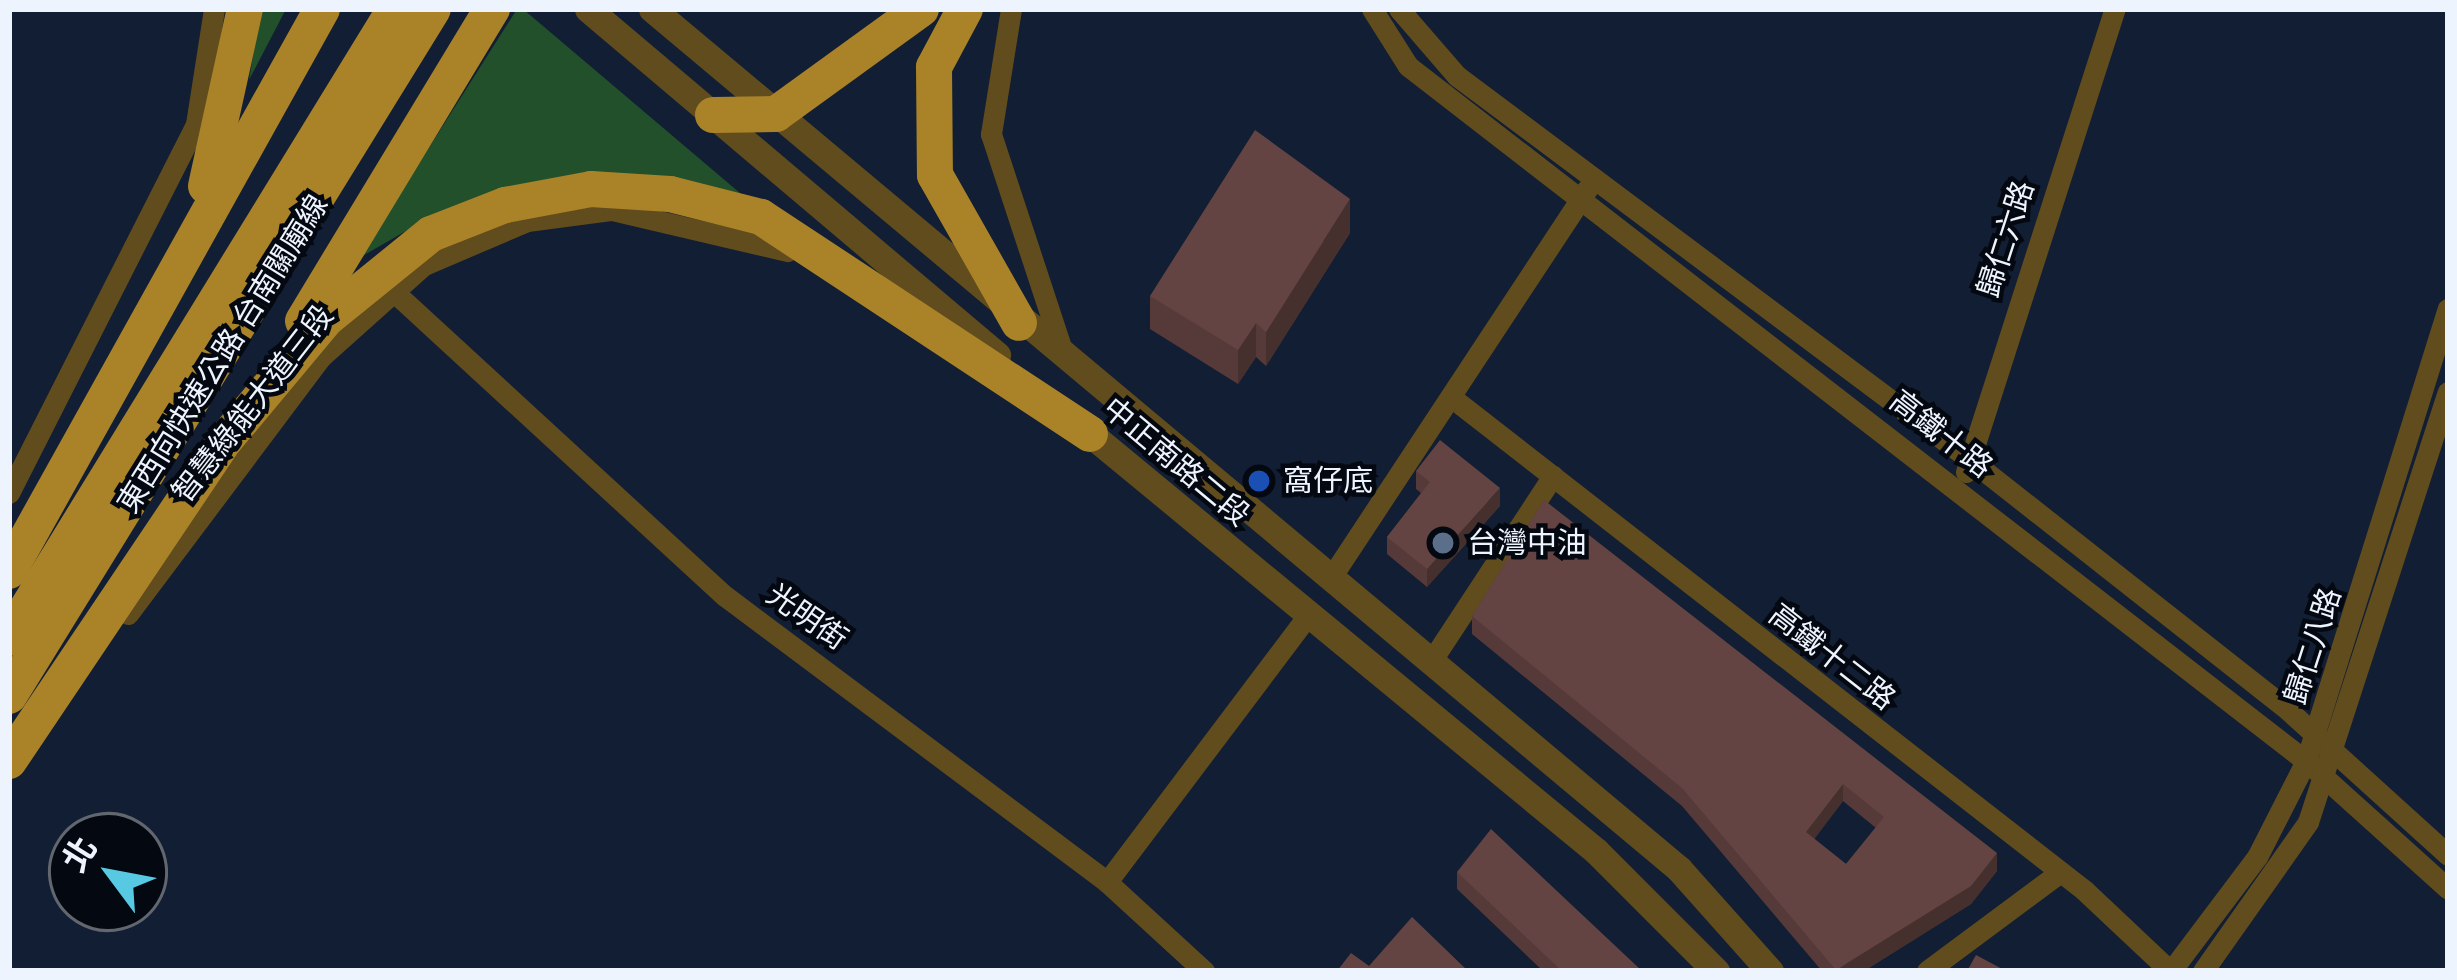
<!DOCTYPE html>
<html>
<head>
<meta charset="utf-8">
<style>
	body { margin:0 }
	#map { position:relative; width:2457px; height:980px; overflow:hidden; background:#121e33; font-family:"Fira Sans","Noto Sans TC",sans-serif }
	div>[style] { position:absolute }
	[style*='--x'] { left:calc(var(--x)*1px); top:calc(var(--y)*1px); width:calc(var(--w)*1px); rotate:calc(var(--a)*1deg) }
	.green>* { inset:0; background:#22502a }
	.minor>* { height:21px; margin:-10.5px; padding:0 10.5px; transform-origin:10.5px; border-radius:10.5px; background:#614c1d }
	.tertiary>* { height:27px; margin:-13.5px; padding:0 13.5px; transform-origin:13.5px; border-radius:13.5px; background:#614c1d }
	.trunk>* { height:36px; margin:-18px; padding:0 18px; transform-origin:18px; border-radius:18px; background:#aa8329 }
	.wall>* { inset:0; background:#563a39 }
	.shaded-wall>* { inset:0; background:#46302e }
	.building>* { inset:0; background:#644442 }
	.dots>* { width:33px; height:33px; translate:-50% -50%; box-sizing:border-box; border:6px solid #040811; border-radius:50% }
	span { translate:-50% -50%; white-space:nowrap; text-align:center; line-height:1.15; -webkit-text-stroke:9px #040811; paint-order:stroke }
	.street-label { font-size:30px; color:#eef4fd }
	.poi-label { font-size:30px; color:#eef4fd }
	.left { translate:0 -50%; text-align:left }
	.frame { position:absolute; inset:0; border:12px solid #eef4fd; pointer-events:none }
	.north { position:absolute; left:48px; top:812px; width:120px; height:120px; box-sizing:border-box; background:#040811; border:3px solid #62666f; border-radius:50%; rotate:302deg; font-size:33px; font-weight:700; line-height:48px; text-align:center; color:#eef4fd }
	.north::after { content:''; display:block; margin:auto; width:42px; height:54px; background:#57c9e2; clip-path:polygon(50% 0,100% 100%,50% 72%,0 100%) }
</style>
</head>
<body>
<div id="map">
	<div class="green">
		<i style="clip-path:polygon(260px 9px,286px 9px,249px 80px,260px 15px)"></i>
		<i style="clip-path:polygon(517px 9px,523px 9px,747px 199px,439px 212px,359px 258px)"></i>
	</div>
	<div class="minor">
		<i style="--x:1011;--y:9;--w:127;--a:99.1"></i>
		<i style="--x:991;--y:134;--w:234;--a:71.8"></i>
		<i style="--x:1372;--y:9;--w:67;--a:57.7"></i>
		<i style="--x:1408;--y:66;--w:1136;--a:37.74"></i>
		<i style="--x:2306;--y:761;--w:191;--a:42"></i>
		<i style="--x:1399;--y:9;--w:89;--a:49.1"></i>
		<i style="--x:1457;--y:76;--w:638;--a:36.78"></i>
		<i style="--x:1968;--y:458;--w:407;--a:38.2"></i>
		<i style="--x:2288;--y:710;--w:216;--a:42.2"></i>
		<i style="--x:393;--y:291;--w:451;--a:42.6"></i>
		<i style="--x:725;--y:596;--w:477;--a:36.8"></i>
		<i style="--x:1107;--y:882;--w:132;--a:42.5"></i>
		<i style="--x:1451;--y:397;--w:802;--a:37.91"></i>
		<i style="--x:2084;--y:890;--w:118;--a:43.3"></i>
		<i style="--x:1966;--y:472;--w:486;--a:-72.2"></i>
		<i style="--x:9;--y:493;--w:414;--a:-63.1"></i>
		<i style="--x:196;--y:124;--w:116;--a:-81.1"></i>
		<i style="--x:1330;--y:579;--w:467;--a:-56.6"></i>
		<i style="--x:128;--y:614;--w:321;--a:-53.1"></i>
		<i style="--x:321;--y:357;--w:138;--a:-41.8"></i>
		<i style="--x:424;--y:265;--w:112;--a:-23.1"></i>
		<i style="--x:527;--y:221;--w:86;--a:-7.4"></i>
		<i style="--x:612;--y:210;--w:180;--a:13.2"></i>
		<i style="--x:1430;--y:663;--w:224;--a:-56.7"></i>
		<i style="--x:1107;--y:882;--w:334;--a:-53"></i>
		<i style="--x:1927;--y:971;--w:164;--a:-36.6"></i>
		<i style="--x:2171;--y:971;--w:143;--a:-53"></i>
		<i style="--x:2257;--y:857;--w:108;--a:-63"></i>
		<i style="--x:2306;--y:761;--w:474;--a:-72.6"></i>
		<i style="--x:2203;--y:971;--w:182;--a:-54.8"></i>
		<i style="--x:2308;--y:822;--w:452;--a:-72"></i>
	</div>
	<div class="tertiary">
		<i style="--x:588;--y:9;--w:536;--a:40.23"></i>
		<i style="--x:652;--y:9;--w:1340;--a:39.94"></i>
		<i style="--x:1679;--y:869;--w:137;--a:48.3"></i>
		<i style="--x:1077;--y:423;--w:673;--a:39.51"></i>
		<i style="--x:1596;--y:851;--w:170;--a:45"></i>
	</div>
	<div class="trunk">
		<i style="--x:965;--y:9;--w:66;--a:118.1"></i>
		<i style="--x:934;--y:67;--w:108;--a:89.5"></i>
		<i style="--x:935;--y:175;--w:170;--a:60.4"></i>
		<i style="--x:713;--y:115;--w:63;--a:-0.9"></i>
		<i style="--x:776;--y:114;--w:179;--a:-35.9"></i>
		<i style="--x:206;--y:186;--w:181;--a:-77.6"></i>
		<i style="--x:303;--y:321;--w:365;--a:-58.8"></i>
		<i style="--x:9;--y:571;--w:643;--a:-60.88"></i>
		<i style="--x:9;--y:638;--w:738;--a:-58.46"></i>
		<i style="--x:9;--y:696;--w:807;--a:-58.32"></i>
		<i style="--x:9;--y:761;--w:387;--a:-56.1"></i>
		<i style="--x:225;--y:440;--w:158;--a:-50.1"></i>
		<i style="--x:326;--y:319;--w:135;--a:-39"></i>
		<i style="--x:431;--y:234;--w:79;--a:-21.4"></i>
		<i style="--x:505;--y:205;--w:87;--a:-10.5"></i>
		<i style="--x:591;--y:189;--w:79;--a:3.6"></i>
		<i style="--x:670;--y:194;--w:94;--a:14.2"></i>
		<i style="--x:761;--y:217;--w:394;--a:33.4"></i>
	</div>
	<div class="wall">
		<i style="clip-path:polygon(1350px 233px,1266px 366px,1256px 357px,1238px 384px,1150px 329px,1150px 296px)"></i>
		<i style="clip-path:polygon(1416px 471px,1500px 506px,1427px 587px,1387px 554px,1387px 537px,1421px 493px,1416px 489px)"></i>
		<i style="clip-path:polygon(evenodd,1544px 500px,1997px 871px,1971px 904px,1864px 971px,1822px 971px,1682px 806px,1472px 634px,1472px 616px,1544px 500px,1843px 801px,1876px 828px,1846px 864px,1814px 839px,1843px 801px)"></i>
		<i style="clip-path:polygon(1457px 872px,1642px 971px,1543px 971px,1457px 889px)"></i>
	</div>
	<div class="shaded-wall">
		<i style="clip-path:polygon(1350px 199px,1350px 233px,1266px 366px,1266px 332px)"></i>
		<i style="clip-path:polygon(1256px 323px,1256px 357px,1238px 384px,1238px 350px)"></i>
		<i style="clip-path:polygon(1500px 488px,1500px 506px,1427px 587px,1427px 569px)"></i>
		<i style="clip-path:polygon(1843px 784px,1843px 801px,1806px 850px,1806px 832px)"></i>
		<i style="clip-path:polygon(1997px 853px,1997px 871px,1971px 904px,1864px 971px,1836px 971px)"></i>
	</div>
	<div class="building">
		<i style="clip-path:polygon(1255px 130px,1350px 199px,1266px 332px,1256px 323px,1238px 350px,1150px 296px)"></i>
		<i style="clip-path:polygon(1440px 440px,1500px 488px,1427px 569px,1387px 537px,1430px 482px,1416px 471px)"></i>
		<i style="clip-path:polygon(evenodd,1544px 500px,1997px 853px,1971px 886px,1836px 970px,1682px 788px,1472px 616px,1544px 500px,1843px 784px,1884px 817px,1846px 864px,1806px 832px,1843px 784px)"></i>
		<i style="clip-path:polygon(1491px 829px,1642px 971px,1562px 971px,1457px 872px)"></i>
		<i style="clip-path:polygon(1412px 917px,1468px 971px,1337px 971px,1351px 953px,1369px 966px)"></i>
		<i style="clip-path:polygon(1976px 955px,2006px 971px,1967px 971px)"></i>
	</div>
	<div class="dots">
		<i style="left:1259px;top:481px;background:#1a4fb4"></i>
		<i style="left:1443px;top:543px;background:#5c6f8a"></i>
	</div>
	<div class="street-label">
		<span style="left:2006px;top:239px;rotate:-72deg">歸仁六路</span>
		<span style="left:223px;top:354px;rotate:-58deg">東西向快速公路 台南關廟線</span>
		<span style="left:253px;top:404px;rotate:-52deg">智慧綠能大道三段</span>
		<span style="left:1941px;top:434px;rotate:38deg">高鐵十路</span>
		<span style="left:1176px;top:462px;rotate:40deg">中正南路二段</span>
		<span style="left:807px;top:617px;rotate:35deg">光明街</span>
		<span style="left:2313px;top:646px;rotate:-72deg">歸仁八路</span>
		<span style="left:1832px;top:657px;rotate:38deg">高鐵十二路</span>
	</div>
	<div class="poi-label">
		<span class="left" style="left:1283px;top:481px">窩仔底</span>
		<span class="left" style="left:1467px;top:543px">台灣中油</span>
	</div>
	<div class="frame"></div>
	<div class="north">北</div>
</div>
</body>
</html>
